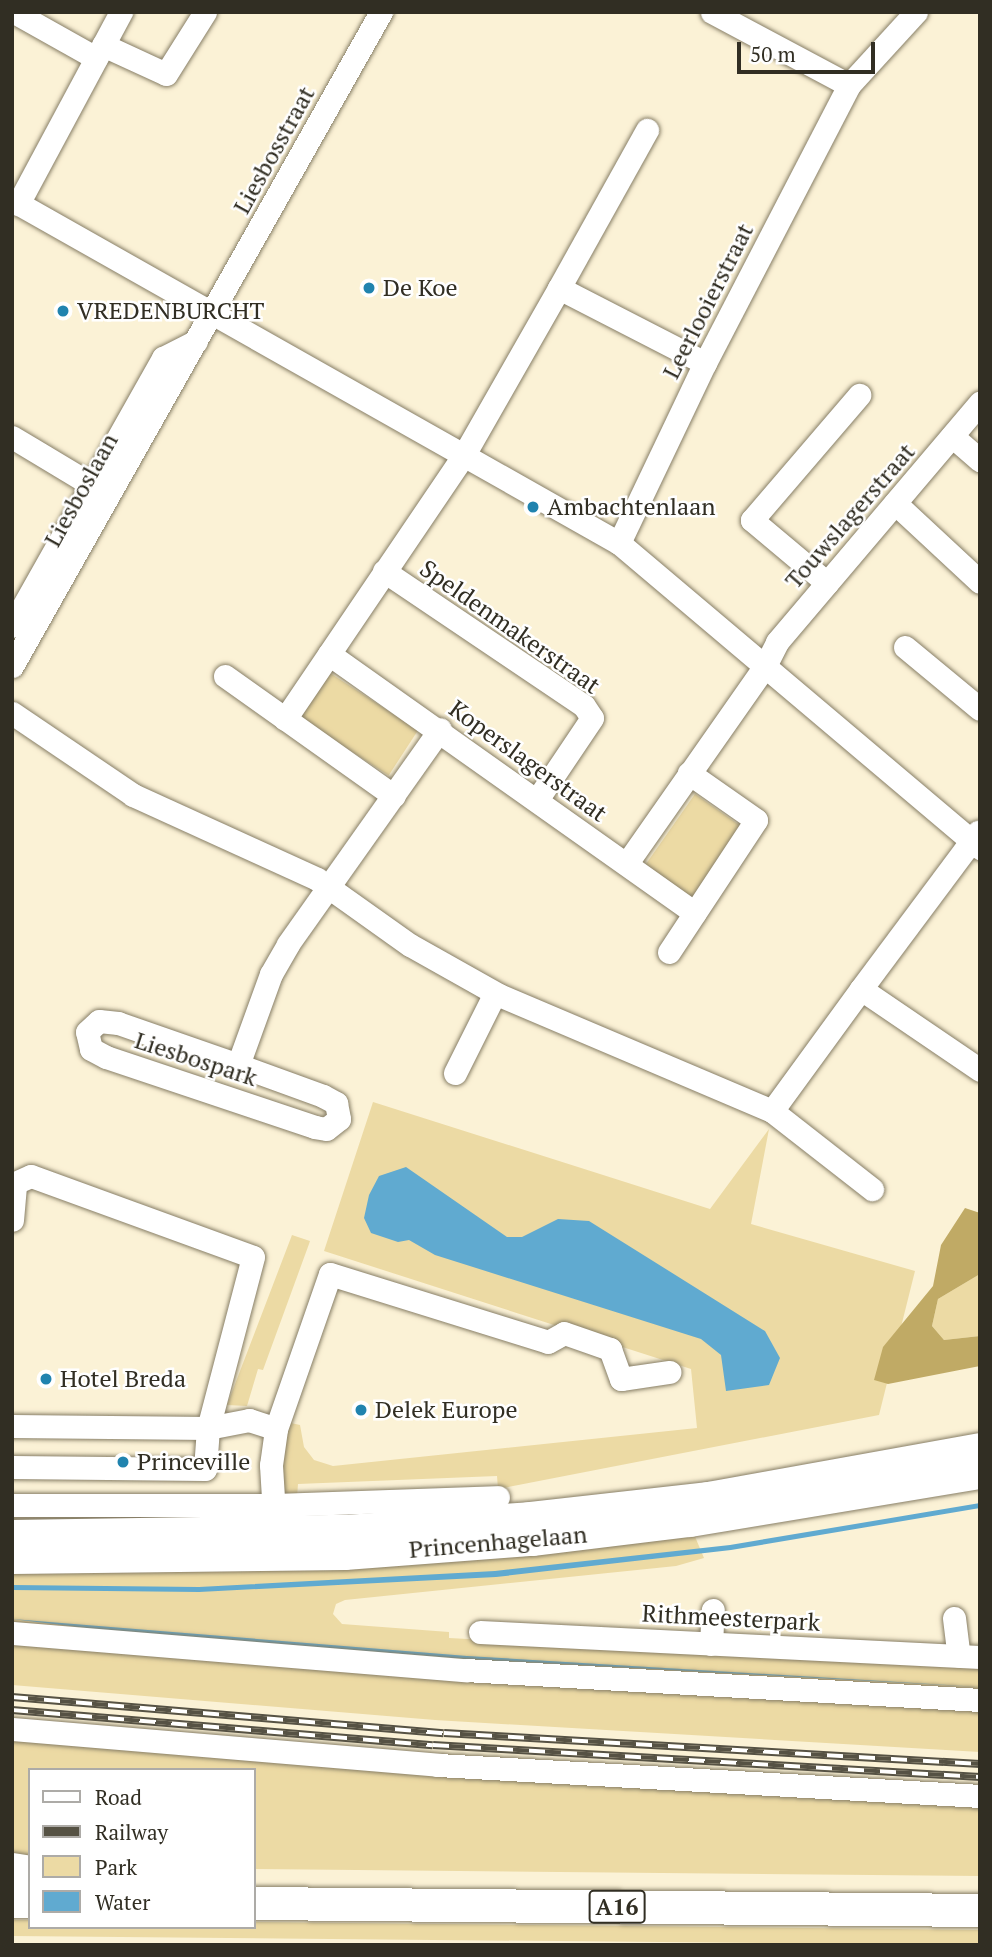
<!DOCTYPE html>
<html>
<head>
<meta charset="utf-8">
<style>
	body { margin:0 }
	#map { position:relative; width:992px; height:1957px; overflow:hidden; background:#fbf2d6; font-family:"PT Serif",serif }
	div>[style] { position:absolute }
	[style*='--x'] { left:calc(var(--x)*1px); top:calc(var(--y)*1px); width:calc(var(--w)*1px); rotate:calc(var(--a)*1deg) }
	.green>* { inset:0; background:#ecdaa4; transform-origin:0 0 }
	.forest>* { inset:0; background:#c0aa65 }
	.water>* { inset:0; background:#60aad0 }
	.roads { filter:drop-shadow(0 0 2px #877e66) drop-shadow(0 0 2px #877e66) }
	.minor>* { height:23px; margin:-11.5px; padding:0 11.5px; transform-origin:11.5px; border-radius:11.5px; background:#fff }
	.major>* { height:30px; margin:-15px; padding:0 15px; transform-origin:15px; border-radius:15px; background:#fff }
	.highway>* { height:33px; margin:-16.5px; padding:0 16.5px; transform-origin:16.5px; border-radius:16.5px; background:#fff }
	.rail>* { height:8px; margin-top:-4px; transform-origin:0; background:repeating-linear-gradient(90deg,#fff 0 16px,#565244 0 32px); box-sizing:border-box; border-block:2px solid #565244 }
	.dots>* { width:19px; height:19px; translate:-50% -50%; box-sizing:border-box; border:4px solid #fff; border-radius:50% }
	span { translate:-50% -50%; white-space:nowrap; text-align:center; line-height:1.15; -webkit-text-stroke:5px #fff; paint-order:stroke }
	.shield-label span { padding:2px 5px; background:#fff; border:2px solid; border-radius:5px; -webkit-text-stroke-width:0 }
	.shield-label { font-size:23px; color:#312e23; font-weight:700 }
	.street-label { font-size:24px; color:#312e23 }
	.poi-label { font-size:24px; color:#312e23 }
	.left { translate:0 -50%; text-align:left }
	.frame { position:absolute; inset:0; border:14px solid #312e23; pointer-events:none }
	.legend { position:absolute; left:28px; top:1768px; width:228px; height:161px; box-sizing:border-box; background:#fff; border:2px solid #adaba7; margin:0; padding:9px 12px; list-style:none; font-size:21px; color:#312e23 }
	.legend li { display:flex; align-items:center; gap:14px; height:35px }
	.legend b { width:35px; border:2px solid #adaba7 }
	.scale { position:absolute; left:737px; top:42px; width:138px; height:32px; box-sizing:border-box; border:4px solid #312e23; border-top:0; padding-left:9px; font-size:21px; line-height:24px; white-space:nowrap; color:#312e23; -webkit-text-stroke:5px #fff; paint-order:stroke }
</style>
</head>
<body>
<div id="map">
	<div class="green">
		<i style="left:330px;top:673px;width:105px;height:54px;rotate:33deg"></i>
		<i style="left:695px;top:794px;width:58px;height:90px;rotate:35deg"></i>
		<i style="clip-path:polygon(373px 1102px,710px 1209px,769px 1129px,751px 1224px,915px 1271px,879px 1415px,498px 1489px,497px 1476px,298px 1484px,297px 1497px,283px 1496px,281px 1464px,286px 1428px,291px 1423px,300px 1425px,304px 1447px,314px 1460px,333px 1466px,697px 1428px,691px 1369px,324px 1251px)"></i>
		<i style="clip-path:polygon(292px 1235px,310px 1241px,309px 1244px,263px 1370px,258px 1369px,247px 1406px,227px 1405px)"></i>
		<i style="clip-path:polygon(980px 1274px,980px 1336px,944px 1340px,932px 1326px,938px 1299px)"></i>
		<i style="clip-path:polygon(691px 1527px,704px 1558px,676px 1566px,345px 1600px,336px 1604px,333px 1614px,342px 1624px,449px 1632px,449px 1638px,980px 1667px,980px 1696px,12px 1630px,12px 1564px)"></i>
		<i style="clip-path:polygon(12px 1637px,980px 1703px,980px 1752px,435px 1720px,12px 1685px)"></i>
		<i style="clip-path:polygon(12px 1733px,980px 1799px,980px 1876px,254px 1869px,254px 1770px,30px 1770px,30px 1857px,12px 1856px)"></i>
		<i style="clip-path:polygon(12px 1920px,30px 1920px,30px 1927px,254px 1927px,254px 1922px,980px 1930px,980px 1945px,12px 1936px)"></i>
	</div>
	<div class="forest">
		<i style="clip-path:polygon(965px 1208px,980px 1213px,980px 1274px,938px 1299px,932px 1326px,944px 1340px,980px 1336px,980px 1366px,888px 1384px,874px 1380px,883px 1347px,933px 1286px,941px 1245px)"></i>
	</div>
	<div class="water">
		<i style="clip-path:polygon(406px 1167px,507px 1237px,522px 1237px,558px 1219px,589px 1221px,765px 1331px,780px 1358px,769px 1385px,726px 1391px,721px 1355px,701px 1339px,435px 1255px,409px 1240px,398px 1242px,371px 1233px,364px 1218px,369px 1195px,379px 1176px)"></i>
		<i style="clip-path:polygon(980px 1503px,980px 1508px,731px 1550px,496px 1577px,199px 1592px,12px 1590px,12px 1585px,199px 1587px,495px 1571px,730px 1545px)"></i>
		<i style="clip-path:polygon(12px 1619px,467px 1656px,980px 1687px,466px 1659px,119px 1632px)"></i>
	</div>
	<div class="roads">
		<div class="minor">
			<i style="--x:14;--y:12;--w:94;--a:29.3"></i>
			<i style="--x:712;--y:12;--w:155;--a:28.1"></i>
			<i style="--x:103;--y:45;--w:69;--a:24.7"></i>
			<i style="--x:166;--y:74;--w:73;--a:-57.8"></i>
			<i style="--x:12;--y:200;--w:697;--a:29.47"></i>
			<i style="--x:619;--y:543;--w:473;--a:40.2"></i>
			<i style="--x:18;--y:204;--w:218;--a:-61.8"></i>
			<i style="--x:559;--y:288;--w:181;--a:-60.9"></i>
			<i style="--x:952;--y:436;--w:37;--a:41"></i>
			<i style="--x:12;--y:437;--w:93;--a:31"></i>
			<i style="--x:895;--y:503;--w:116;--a:42.9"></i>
			<i style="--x:619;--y:543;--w:199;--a:-64.5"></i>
			<i style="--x:705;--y:363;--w:313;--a:-62.6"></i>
			<i style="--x:849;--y:85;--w:99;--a:-47.5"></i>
			<i style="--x:384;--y:571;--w:241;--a:34"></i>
			<i style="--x:584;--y:706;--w:14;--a:56"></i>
			<i style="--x:592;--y:718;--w:99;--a:123.9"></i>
			<i style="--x:827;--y:583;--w:98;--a:-140"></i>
			<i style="--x:752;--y:520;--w:165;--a:-49.4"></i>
			<i style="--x:12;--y:626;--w:308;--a:-60.6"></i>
			<i style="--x:163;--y:358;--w:37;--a:-27"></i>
			<i style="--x:905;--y:647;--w:97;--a:39.6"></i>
			<i style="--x:329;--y:654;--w:448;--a:35.3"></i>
			<i style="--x:12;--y:666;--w:751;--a:-60.57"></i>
			<i style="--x:225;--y:676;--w:207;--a:35.4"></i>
			<i style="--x:12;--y:713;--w:146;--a:34.1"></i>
			<i style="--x:133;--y:795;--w:202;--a:24.5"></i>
			<i style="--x:317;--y:879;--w:114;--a:35.4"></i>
			<i style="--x:410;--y:945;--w:102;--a:29.3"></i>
			<i style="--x:499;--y:995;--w:297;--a:23"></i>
			<i style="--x:772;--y:1111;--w:127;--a:38"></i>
			<i style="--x:285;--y:719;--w:321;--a:-55.9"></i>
			<i style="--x:465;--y:453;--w:190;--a:-60.3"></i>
			<i style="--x:559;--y:288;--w:164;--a:27.2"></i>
			<i style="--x:627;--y:863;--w:241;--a:-55"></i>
			<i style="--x:765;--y:666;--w:27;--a:-63"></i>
			<i style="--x:777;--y:642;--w:314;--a:-49.7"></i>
			<i style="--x:669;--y:952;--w:158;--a:-56.6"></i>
			<i style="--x:756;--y:820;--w:82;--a:-145"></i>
			<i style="--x:861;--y:989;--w:196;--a:-53.3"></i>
			<i style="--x:238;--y:1065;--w:90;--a:20"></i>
			<i style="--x:323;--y:1096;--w:15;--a:28"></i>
			<i style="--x:336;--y:1103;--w:16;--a:79"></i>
			<i style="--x:339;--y:1119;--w:16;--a:142"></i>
			<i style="--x:326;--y:1129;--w:11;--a:-170"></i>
			<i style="--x:315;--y:1127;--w:220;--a:-161.5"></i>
			<i style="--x:106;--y:1057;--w:17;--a:-152"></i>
			<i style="--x:91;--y:1049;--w:17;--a:-103"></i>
			<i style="--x:87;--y:1032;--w:16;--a:-43"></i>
			<i style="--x:99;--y:1021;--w:19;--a:6"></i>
			<i style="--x:118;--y:1023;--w:127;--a:19.3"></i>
			<i style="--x:238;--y:1065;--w:97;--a:-70.1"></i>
			<i style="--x:271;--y:974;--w:34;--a:-60"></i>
			<i style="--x:288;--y:944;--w:263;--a:-54.7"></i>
			<i style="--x:455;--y:1073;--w:89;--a:-63.4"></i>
			<i style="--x:772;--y:1111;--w:151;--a:-53.9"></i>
			<i style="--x:861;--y:989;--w:144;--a:34.2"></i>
			<i style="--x:12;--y:1220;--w:37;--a:-85"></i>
			<i style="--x:15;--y:1183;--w:17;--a:-24"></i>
			<i style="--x:31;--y:1176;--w:236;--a:20"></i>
			<i style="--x:253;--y:1257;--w:177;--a:104.7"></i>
			<i style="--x:208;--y:1428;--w:41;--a:94.2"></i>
			<i style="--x:205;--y:1469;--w:193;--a:-179.4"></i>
			<i style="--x:12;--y:1426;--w:196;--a:0.6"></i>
			<i style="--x:208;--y:1428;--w:42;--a:-11"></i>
			<i style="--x:249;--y:1420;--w:28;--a:18"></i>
			<i style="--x:12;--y:1505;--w:261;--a:0"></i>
			<i style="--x:273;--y:1505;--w:225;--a:-2"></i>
			<i style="--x:276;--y:1547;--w:82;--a:-93.5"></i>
			<i style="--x:271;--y:1465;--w:36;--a:-82"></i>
			<i style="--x:276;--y:1429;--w:164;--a:-70.8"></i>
			<i style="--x:330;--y:1274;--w:228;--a:17.3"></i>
			<i style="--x:548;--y:1342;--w:18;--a:-29"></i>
			<i style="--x:564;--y:1333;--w:49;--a:19.2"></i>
			<i style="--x:610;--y:1349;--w:32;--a:70"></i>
			<i style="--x:621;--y:1379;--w:49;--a:-8.3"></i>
			<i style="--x:954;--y:1618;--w:38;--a:83"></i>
			<i style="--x:480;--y:1632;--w:501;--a:2.86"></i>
			<i style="--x:12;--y:1633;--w:455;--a:4.7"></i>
			<i style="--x:465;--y:1670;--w:516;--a:3.33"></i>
			<i style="--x:711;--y:1644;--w:34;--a:-87"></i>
			<i style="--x:12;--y:1729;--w:428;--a:4.8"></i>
			<i style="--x:438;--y:1765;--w:543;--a:3.27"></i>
		</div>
		<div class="major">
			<i style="--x:12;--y:1535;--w:334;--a:-0.9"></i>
			<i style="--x:346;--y:1530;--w:184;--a:-4"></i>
			<i style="--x:530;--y:1517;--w:179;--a:-6.4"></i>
			<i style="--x:708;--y:1497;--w:276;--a:-10.2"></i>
			<i style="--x:12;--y:1559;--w:333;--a:-0.7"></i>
			<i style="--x:345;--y:1555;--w:188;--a:-4.3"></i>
			<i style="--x:532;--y:1541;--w:159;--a:-6.9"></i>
			<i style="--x:690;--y:1522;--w:294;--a:-9.4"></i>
		</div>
		<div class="highway">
			<i style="--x:12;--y:1869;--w:18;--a:9"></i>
			<i style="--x:12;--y:1901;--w:18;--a:0"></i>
			<i style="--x:254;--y:1903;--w:726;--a:0.55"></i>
		</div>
	</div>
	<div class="rail">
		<i style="--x:12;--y:1697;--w:433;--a:4.8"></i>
		<i style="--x:444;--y:1733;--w:537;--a:3.31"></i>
		<i style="--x:12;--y:1710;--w:422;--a:4.8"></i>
		<i style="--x:433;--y:1745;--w:548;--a:3.35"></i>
	</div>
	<div class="dots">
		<i style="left:369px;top:288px;background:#2083ae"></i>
		<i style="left:63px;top:311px;background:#2083ae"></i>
		<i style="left:533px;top:507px;background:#2083ae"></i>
		<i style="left:46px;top:1379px;background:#2083ae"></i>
		<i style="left:361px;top:1410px;background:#2083ae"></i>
		<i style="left:123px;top:1462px;background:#2083ae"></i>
	</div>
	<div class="shield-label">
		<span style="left:617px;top:1907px">A16</span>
	</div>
	<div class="street-label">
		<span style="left:274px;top:150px;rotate:-61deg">Liesbosstraat</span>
		<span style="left:708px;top:301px;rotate:-63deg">Leerlooierstraat</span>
		<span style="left:81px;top:490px;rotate:-61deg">Liesboslaan</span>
		<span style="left:850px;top:516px;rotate:-49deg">Touwslagerstraat</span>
		<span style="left:510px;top:627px;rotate:35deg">Speldenmakerstraat</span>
		<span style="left:528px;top:761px;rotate:36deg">Koperslagerstraat</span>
		<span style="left:196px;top:1059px;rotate:18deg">Liesbospark</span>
		<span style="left:498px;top:1542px;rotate:-5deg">Princenhagelaan</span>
		<span style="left:731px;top:1618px;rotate:3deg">Rithmeesterpark</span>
	</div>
	<div class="poi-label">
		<span class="left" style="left:383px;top:288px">De Koe</span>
		<span class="left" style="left:77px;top:311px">VREDENBURCHT</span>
		<span class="left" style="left:547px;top:507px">Ambachtenlaan</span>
		<span class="left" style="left:60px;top:1379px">Hotel Breda</span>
		<span class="left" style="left:375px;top:1410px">Delek Europe</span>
		<span class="left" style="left:137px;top:1462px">Princeville</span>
	</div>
	<div class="frame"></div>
	<ul class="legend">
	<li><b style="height:9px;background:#fff"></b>Road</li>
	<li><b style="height:9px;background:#565244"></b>Railway</li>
	<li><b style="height:19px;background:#ecdaa4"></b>Park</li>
	<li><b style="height:19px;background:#60aad0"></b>Water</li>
	</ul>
	<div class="scale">50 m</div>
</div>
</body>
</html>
